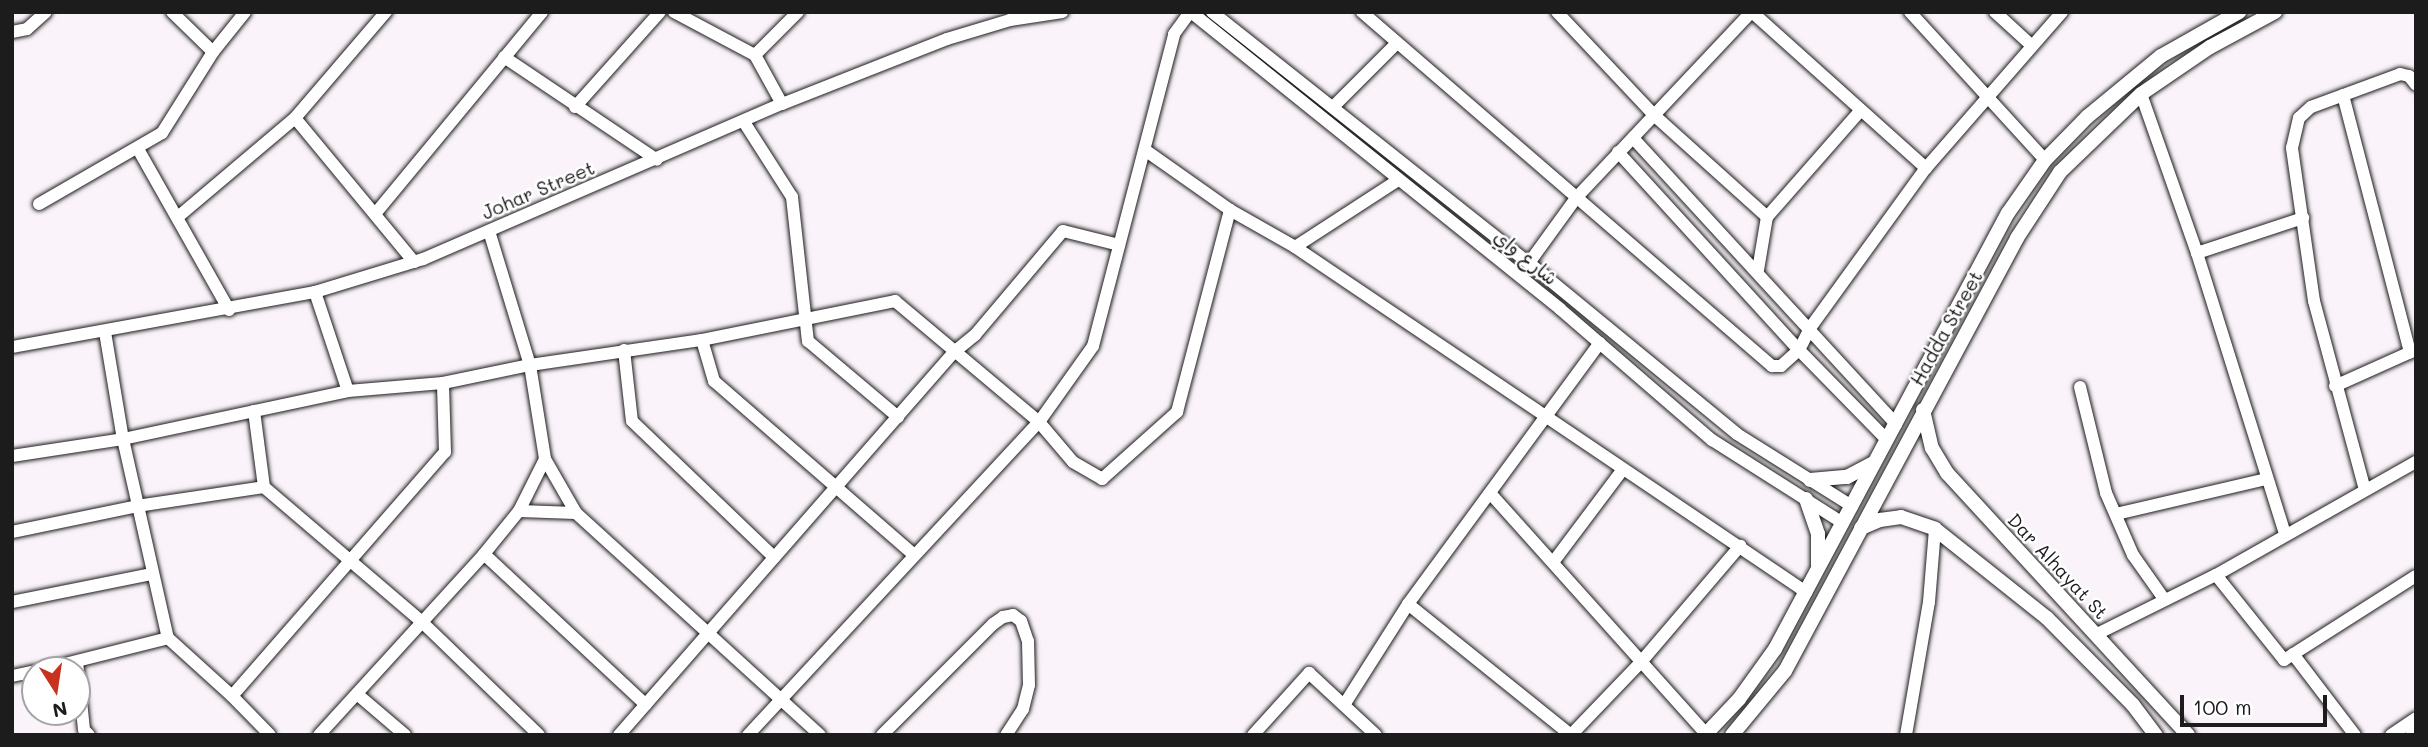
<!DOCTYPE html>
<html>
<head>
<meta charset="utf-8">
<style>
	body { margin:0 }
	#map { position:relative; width:2428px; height:747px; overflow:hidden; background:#fbf3fa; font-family:Mali,"Playpen Sans Arabic",sans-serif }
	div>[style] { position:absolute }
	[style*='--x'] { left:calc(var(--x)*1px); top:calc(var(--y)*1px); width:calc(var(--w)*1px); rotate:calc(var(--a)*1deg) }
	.roads { filter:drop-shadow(0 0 2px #1c1c1c) drop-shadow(0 0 2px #1c1c1c) }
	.minor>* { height:12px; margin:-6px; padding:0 6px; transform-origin:6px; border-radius:6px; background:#fff }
	.major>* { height:14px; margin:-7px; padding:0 7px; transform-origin:7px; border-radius:7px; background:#fff }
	span { translate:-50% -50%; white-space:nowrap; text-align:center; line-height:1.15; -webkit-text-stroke:5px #fff; paint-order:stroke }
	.street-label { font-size:19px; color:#1c1c1c }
	.frame { position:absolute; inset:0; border:14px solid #1c1c1c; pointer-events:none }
	.north { position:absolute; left:21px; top:656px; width:70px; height:70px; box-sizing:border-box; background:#fff; border:2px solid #a4a4a4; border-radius:50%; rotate:168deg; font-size:19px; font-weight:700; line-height:28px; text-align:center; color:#1c1c1c }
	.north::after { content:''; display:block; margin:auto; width:24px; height:32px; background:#c8321e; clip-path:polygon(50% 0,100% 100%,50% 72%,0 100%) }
	.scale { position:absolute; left:2180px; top:695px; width:147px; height:32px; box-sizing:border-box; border:4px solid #1c1c1c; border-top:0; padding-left:9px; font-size:21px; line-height:24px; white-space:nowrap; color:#1c1c1c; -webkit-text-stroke:5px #fff; paint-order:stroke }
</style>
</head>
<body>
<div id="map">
	<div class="roads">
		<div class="minor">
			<i style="--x:172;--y:12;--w:57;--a:44.3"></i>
			<i style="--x:674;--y:12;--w:92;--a:28"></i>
			<i style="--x:755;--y:55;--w:56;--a:61.1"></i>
			<i style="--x:1191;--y:12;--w:474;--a:38.8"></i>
			<i style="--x:1560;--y:309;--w:201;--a:40.8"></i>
			<i style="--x:1712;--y:440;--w:155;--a:32.4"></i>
			<i style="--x:1212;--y:12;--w:404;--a:38.4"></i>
			<i style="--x:1529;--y:263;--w:269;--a:39.4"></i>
			<i style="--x:1737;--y:434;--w:136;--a:32.1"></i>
			<i style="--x:1362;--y:12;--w:542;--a:40.81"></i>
			<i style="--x:1772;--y:366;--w:9;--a:0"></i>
			<i style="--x:1781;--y:366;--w:24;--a:-42"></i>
			<i style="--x:1799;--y:350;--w:25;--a:-63"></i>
			<i style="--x:1810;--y:328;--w:198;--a:-54.1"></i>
			<i style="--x:1926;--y:168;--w:207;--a:-48.9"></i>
			<i style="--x:1557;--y:12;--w:143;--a:46.7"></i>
			<i style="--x:1655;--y:116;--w:151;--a:42"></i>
			<i style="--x:1752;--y:12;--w:234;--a:41.9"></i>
			<i style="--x:1910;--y:12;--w:200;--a:47.6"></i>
			<i style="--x:1995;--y:12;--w:49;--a:42.5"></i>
			<i style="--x:12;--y:32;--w:15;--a:-11"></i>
			<i style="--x:27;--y:29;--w:25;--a:-42"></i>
			<i style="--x:755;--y:55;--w:61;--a:-45"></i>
			<i style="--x:504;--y:57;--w:184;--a:33.9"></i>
			<i style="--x:2141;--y:94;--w:169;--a:70.6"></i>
			<i style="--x:2197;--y:253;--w:294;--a:72.6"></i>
			<i style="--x:2343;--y:95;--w:266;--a:75.4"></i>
			<i style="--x:575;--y:107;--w:127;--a:-48.2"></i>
			<i style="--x:1333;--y:107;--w:89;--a:-45"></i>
			<i style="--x:295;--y:118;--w:187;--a:50.4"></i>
			<i style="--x:744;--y:122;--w:89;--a:57.4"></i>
			<i style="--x:792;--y:197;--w:145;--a:83.7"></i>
			<i style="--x:808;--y:341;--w:118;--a:40.2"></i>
			<i style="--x:1633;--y:138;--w:389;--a:47.4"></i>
			<i style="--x:138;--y:149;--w:185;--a:60.5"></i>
			<i style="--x:1145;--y:150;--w:104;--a:35.2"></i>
			<i style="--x:1230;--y:210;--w:75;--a:29.6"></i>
			<i style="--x:1295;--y:247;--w:123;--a:-33"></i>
			<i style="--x:1618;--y:152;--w:268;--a:47.6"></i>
			<i style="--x:1799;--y:350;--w:126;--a:45.6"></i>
			<i style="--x:39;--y:204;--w:142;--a:-30"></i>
			<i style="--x:162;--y:133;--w:96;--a:-57.8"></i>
			<i style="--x:213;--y:52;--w:51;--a:-51.3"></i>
			<i style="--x:375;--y:214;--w:262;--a:-50.4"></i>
			<i style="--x:179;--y:216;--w:152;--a:-40.2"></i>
			<i style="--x:295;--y:118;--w:140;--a:-49.4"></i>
			<i style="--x:489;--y:231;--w:140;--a:73"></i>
			<i style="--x:530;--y:365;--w:95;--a:80.9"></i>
			<i style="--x:545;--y:459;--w:62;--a:60.1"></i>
			<i style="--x:576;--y:513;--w:330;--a:42.3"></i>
			<i style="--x:1295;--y:247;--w:617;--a:34.03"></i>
			<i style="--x:2197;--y:253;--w:112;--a:-18.3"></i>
			<i style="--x:1529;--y:263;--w:80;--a:-54.1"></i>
			<i style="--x:1576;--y:198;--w:255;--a:-46.7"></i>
			<i style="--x:1758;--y:270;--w:54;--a:-80.4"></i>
			<i style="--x:1767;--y:217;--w:142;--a:-48.7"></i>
			<i style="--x:315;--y:292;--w:104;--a:71.6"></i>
			<i style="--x:105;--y:332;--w:109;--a:80.5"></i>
			<i style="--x:123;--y:439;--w:204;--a:77.3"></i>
			<i style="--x:168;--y:638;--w:86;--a:42.2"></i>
			<i style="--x:232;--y:696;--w:54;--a:45.7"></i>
			<i style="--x:702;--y:340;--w:43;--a:73.7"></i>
			<i style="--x:714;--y:381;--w:265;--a:41"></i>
			<i style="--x:12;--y:347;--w:308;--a:-10.3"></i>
			<i style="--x:315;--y:292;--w:113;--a:-17"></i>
			<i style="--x:423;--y:259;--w:391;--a:-23.4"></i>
			<i style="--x:782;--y:104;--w:177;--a:-21.5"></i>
			<i style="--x:947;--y:39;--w:66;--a:-16.8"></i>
			<i style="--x:1010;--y:20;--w:53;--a:-8.7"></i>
			<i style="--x:624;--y:350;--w:71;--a:83.6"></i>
			<i style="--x:632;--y:421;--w:197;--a:43.8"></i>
			<i style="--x:2335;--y:386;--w:88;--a:-24.2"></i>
			<i style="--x:2080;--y:387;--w:109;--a:76.2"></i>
			<i style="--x:2106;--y:493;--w:68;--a:66.5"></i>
			<i style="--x:2133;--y:555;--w:54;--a:54.8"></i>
			<i style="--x:254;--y:411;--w:77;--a:82.5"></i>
			<i style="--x:12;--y:456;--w:112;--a:-8.7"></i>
			<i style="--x:123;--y:439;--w:230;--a:-12"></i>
			<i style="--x:348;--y:391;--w:95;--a:-4.8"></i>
			<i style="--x:443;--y:383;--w:89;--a:-11.7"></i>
			<i style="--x:530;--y:365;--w:174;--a:-8.3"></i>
			<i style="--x:702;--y:340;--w:197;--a:-11.4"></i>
			<i style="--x:895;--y:301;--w:188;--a:40"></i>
			<i style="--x:1039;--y:422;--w:52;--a:49.6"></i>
			<i style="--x:1073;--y:462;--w:34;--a:30"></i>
			<i style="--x:1102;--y:479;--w:101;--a:-41.8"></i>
			<i style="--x:1177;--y:412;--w:209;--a:-75.3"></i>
			<i style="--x:2365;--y:490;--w:196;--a:-105.1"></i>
			<i style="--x:2314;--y:301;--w:155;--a:-98.2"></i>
			<i style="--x:2292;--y:148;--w:31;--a:-77"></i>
			<i style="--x:2299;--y:118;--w:16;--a:-43"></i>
			<i style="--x:2311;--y:107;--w:95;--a:-20.3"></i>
			<i style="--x:2400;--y:74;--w:9;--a:13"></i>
			<i style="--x:2409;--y:76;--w:11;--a:52"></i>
			<i style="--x:1490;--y:493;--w:324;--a:48.1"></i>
			<i style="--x:519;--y:511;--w:57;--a:2"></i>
			<i style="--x:2116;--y:514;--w:155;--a:-13.1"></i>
			<i style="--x:12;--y:532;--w:128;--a:-11.7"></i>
			<i style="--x:137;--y:506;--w:128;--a:-8.5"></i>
			<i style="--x:264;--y:487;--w:209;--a:40.5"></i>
			<i style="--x:423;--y:623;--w:161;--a:44"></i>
			<i style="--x:484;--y:554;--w:221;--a:43"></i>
			<i style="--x:1554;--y:561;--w:115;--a:-53.1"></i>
			<i style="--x:2216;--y:575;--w:109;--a:51.3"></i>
			<i style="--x:2284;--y:660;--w:156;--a:-32.5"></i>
			<i style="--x:12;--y:602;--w:143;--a:-11.3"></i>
			<i style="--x:1408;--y:604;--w:209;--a:38.8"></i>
			<i style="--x:2095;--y:635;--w:135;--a:-26.4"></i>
			<i style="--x:2216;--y:575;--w:230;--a:-29.5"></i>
			<i style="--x:2293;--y:654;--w:102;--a:52.6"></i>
			<i style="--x:77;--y:662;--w:68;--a:84.1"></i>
			<i style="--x:84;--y:730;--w:7;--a:45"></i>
			<i style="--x:41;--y:670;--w:131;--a:-14.1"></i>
			<i style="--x:12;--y:676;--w:24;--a:-12"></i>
			<i style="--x:357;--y:694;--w:63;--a:40.5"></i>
			<i style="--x:232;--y:696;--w:324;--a:-48.9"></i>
			<i style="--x:445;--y:452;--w:69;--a:-91.7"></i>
			<i style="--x:1344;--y:705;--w:120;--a:-57.6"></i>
			<i style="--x:1408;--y:604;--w:324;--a:-53.7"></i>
			<i style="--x:319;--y:735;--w:245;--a:-47.6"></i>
			<i style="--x:484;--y:554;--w:55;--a:-50.9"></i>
			<i style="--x:519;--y:511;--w:58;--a:-63.4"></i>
			<i style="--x:619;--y:735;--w:509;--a:-48.82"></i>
			<i style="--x:954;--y:352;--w:27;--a:-39"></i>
			<i style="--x:975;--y:335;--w:136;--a:-49.8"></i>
			<i style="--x:1063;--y:231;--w:58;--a:14"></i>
			<i style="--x:748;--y:735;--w:427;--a:-47.1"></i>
			<i style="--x:1039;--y:422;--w:93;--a:-54.6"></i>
			<i style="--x:1093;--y:346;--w:322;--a:-75.4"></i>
			<i style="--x:1174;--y:34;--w:27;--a:-54"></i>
			<i style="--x:882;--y:735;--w:157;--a:-45"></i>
			<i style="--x:993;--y:624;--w:12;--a:-35"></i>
			<i style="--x:1003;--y:617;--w:10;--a:-11"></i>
			<i style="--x:1013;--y:615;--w:10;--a:37"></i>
			<i style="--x:1021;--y:621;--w:21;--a:71"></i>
			<i style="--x:1028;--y:641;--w:44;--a:88.7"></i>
			<i style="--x:1029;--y:685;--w:25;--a:104"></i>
			<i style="--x:1023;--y:709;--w:31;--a:123"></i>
			<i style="--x:1253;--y:735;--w:84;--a:-47.9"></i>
			<i style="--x:1309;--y:673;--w:91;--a:42.8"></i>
			<i style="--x:1571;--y:735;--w:101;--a:-46.2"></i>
			<i style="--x:1641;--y:662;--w:153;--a:-49.5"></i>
			<i style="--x:1906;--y:735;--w:135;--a:-80.2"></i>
			<i style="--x:1929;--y:602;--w:73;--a:-85.3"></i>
			<i style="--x:2391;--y:735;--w:30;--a:-34"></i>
			<i style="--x:2411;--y:735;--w:6;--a:-39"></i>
		</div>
		<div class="major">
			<i style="--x:1923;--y:410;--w:39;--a:77"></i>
			<i style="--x:1932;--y:448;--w:29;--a:59"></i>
			<i style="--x:1947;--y:473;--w:356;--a:47.4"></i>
			<i style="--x:1810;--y:480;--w:37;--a:-5"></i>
			<i style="--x:1847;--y:477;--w:30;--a:-28"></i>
			<i style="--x:1806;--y:499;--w:37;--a:71"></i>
			<i style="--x:1818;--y:534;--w:32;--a:90"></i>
			<i style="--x:1861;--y:528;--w:21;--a:-23"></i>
			<i style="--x:1880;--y:520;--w:21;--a:-8"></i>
			<i style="--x:1901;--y:517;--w:36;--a:19"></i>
			<i style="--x:1935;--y:529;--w:143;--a:38.5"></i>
			<i style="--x:2047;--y:618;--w:122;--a:45.3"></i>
			<i style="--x:2133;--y:705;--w:38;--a:53"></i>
			<i style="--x:1705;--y:735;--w:50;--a:-46.6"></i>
			<i style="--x:1739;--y:699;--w:62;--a:-54.2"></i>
			<i style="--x:1775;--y:649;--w:494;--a:-61.9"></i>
			<i style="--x:2008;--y:213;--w:65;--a:-55.1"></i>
			<i style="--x:2045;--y:160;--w:60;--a:-45.7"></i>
			<i style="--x:2087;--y:117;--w:96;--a:-39.5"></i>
			<i style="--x:2161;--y:56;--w:90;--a:-29.4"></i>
			<i style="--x:1732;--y:735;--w:83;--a:-50.4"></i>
			<i style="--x:1785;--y:671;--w:491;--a:-61.8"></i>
			<i style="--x:2017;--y:238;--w:79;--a:-56.9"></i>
			<i style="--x:2060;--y:172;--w:112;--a:-43.9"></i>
			<i style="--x:2141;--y:94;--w:83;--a:-34.3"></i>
			<i style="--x:2210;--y:47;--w:74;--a:-28.3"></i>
		</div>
	</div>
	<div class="street-label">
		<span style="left:538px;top:190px;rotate:-23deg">Johar Street</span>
		<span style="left:1526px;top:257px;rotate:39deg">شارع واي</span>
		<span style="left:1946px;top:328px;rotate:-61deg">Hadda Street</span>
		<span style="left:2058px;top:566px;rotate:47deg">Dar Alhayat St</span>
	</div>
	<div class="frame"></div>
	<div class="north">N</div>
	<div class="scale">100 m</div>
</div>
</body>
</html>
